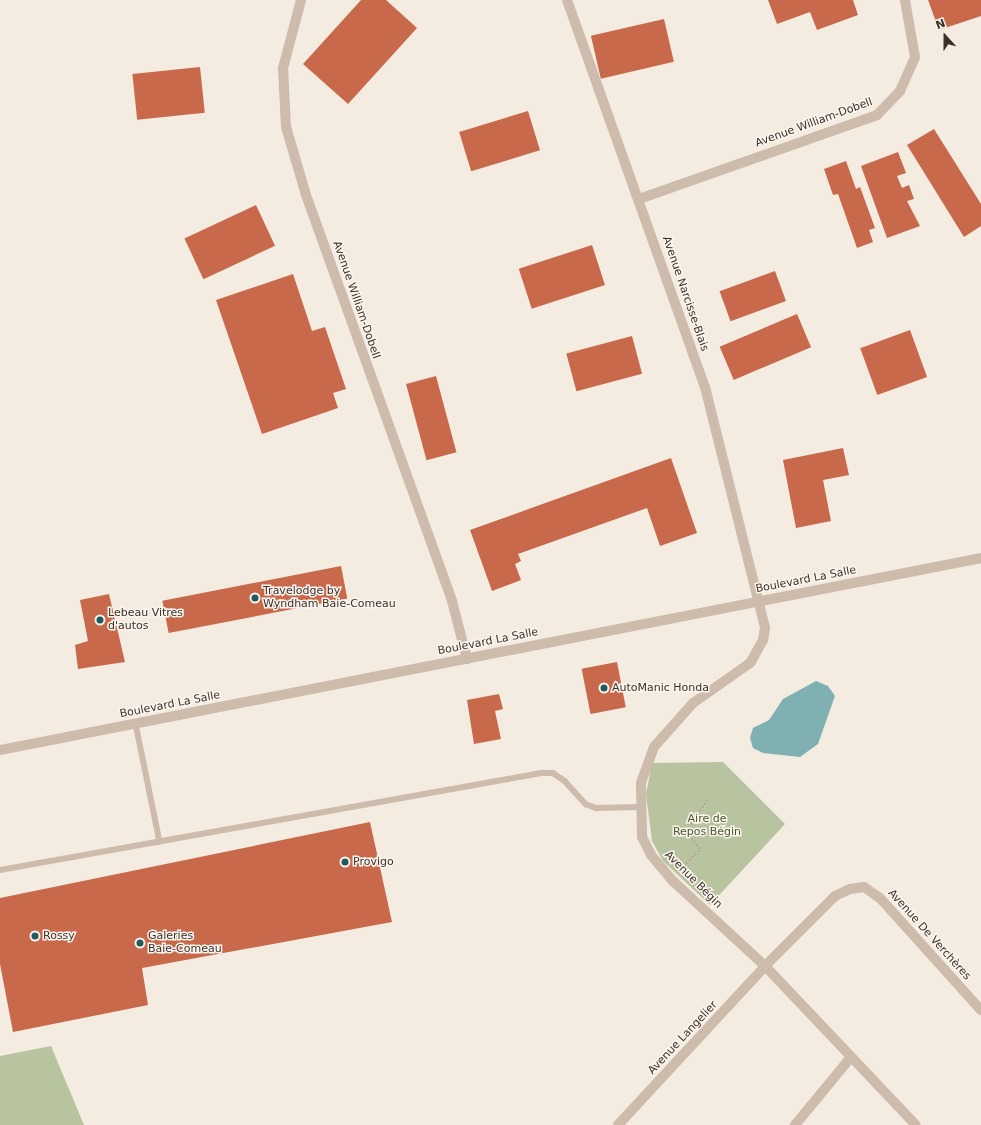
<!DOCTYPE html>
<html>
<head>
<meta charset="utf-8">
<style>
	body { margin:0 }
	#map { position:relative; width:981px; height:1125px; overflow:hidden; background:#f4ebe1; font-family:"DejaVu Sans",sans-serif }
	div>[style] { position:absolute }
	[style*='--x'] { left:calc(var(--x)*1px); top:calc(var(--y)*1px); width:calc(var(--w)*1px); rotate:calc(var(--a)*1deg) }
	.green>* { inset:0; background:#b8c4a0 }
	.water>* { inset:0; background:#7fb0b2 }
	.building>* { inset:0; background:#c8694b; transform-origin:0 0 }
	.path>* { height:2px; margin-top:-1px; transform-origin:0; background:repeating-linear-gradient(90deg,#b9a596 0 2px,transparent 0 4px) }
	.service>* { height:5.5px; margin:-2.75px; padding:0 2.75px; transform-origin:2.75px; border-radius:2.75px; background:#cdbbac }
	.minor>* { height:10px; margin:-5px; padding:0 5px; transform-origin:5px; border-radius:5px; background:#cdbbac }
	.tertiary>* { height:10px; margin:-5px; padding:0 5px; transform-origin:5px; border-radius:5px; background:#cdbbac }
	.dots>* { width:11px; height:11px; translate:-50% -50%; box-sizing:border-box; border:2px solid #fbf5ee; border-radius:50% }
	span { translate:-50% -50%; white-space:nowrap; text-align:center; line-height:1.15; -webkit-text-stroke:3px #fbf5ee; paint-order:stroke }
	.street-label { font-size:11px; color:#3b302b }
	.poi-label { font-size:11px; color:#3b302b }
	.left { translate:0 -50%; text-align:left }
	.park-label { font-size:11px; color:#4a5a2e }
	.north { position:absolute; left:925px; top:16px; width:40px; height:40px; -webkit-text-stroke:3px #fbf5ee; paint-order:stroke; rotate:339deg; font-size:11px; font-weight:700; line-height:16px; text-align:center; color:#3b302b }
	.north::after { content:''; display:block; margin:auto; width:14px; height:18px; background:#3b302b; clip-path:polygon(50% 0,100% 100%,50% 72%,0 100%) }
</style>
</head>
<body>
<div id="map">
	<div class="green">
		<i style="clip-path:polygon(723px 762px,785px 824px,710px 905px,663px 861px,652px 841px,646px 794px,652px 763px)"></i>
		<i style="clip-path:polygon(51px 1046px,84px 1125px,0 1125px,0 1056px)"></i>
	</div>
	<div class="water">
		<i style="clip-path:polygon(816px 681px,828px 686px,835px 696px,818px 744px,800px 757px,763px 753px,753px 748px,750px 738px,753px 728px,769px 720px,783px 699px)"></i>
	</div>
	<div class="building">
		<i style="clip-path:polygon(361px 0,386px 0,417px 28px,348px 104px,303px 64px)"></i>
		<i style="clip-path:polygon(768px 0,853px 0,858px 15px,817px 30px,810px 12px,777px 24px)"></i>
		<i style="clip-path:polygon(928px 0,981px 0,981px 16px,939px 30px)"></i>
		<i style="left:664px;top:19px;width:44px;height:75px;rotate:77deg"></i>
		<i style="left:200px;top:67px;width:46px;height:68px;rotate:84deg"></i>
		<i style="left:528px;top:111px;width:41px;height:72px;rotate:73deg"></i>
		<i style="clip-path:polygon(934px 129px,981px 204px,981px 226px,964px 237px,907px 145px)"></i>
		<i style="clip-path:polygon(898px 152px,906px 173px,897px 176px,902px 188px,909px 185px,914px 199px,907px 201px,920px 226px,887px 238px,861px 166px)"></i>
		<i style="clip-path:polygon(846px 161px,856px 189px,860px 187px,875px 228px,869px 230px,873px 242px,857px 248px,838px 194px,833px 195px,824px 169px)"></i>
		<i style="left:256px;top:205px;width:45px;height:79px;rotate:65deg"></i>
		<i style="left:592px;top:245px;width:42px;height:77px;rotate:72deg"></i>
		<i style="left:775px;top:271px;width:32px;height:59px;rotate:70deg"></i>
		<i style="clip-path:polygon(293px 274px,312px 331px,325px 327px,346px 389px,333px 393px,338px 408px,262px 434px,216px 300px)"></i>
		<i style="left:797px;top:314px;width:36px;height:84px;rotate:67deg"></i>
		<i style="left:910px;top:330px;width:50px;height:53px;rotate:70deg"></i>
		<i style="left:632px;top:336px;width:39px;height:68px;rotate:75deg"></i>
		<i style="left:436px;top:376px;width:79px;height:31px;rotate:75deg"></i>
		<i style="clip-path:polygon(843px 448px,849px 475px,823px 480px,831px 521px,796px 528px,783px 460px)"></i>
		<i style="clip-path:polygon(671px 458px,697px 533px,660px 546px,647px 508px,518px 554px,521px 561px,515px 564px,521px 580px,492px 591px,470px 530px)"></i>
		<i style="left:341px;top:566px;width:33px;height:182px;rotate:79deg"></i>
		<i style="clip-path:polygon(109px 594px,125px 662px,78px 669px,75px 645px,88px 641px,80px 600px)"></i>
		<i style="left:617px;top:662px;width:46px;height:36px;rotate:79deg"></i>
		<i style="clip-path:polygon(499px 694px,503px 709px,495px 711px,501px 739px,474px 744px,467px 700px)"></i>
		<i style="clip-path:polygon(370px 822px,392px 922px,142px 968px,148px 1005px,13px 1032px,0 964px,0 898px)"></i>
	</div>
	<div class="path">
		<i style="--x:678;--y:872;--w:32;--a:-46"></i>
		<i style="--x:700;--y:849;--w:16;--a:-128"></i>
		<i style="--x:690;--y:836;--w:8;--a:-97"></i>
		<i style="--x:689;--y:828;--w:35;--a:-57"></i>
	</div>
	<div class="service">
		<i style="--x:136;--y:724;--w:120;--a:78.5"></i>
		<i style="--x:0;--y:870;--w:551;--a:-10.15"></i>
		<i style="--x:542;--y:773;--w:11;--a:0"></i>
		<i style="--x:553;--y:773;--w:14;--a:34"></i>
		<i style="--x:565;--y:781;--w:31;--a:48"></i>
		<i style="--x:586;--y:804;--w:11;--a:22"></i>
		<i style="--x:596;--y:808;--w:43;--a:-1.3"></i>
	</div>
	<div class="minor">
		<i style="--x:301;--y:0;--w:70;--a:104.8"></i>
		<i style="--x:283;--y:68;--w:59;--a:87.1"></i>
		<i style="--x:286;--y:127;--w:71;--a:73.6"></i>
		<i style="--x:306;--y:195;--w:431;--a:70.2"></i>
		<i style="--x:452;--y:601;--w:60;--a:75.5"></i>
		<i style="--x:567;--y:0;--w:411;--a:70.4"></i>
		<i style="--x:705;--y:387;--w:248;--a:76"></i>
		<i style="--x:765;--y:628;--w:12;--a:99"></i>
		<i style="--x:763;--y:640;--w:26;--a:119"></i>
		<i style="--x:750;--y:663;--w:70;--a:144.9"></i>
		<i style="--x:693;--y:703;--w:59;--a:131.6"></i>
		<i style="--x:654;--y:747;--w:38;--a:110"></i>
		<i style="--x:641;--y:783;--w:54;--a:88.9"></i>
		<i style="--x:642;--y:837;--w:20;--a:63"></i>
		<i style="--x:651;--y:855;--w:35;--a:50"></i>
		<i style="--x:674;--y:882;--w:124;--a:42.7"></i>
		<i style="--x:765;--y:966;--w:219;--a:46.5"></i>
		<i style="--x:639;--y:199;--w:252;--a:-19.4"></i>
		<i style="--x:877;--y:115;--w:33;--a:-46"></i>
		<i style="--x:900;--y:91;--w:37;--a:-66"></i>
		<i style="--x:915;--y:57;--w:58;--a:-100"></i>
		<i style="--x:618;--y:1125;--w:217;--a:-47.2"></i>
		<i style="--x:765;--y:966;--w:99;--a:-45"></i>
		<i style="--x:835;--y:896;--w:17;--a:-25"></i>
		<i style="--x:850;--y:889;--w:14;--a:-8"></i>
		<i style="--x:864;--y:887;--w:19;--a:35"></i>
		<i style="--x:880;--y:898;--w:151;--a:48"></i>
		<i style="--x:795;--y:1125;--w:88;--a:-50.5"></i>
	</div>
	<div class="tertiary">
		<i style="--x:0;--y:750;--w:1000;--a:-11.07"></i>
	</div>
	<div class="dots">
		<i style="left:255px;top:598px;background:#1f5a5e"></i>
		<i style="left:100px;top:620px;background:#1f5a5e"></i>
		<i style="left:604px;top:688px;background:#1f5a5e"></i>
		<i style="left:345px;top:862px;background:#1f5a5e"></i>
		<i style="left:35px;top:936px;background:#1f5a5e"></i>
		<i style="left:140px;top:943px;background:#1f5a5e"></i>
	</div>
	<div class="street-label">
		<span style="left:814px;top:123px;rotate:-20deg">Avenue William-Dobell</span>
		<span style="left:685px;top:294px;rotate:71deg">Avenue Narcisse-Blais</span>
		<span style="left:356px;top:300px;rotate:71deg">Avenue William-Dobell</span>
		<span style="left:806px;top:580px;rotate:-11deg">Boulevard La Salle</span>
		<span style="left:488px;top:642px;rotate:-11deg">Boulevard La Salle</span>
		<span style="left:170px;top:705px;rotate:-11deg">Boulevard La Salle</span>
		<span style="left:693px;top:880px;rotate:45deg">Avenue Bégin</span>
		<span style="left:929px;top:935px;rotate:48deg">Avenue De Verchères</span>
		<span style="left:683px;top:1038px;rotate:-47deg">Avenue Langelier</span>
	</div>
	<div class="poi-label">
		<span class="left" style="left:263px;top:598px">Travelodge by<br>Wyndham Baie-Comeau</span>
		<span class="left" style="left:108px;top:620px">Lebeau Vitres<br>d'autos</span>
		<span class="left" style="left:612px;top:688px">AutoManic Honda</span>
		<span class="left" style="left:353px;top:862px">Provigo</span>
		<span class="left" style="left:43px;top:936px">Rossy</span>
		<span class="left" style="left:148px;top:943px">Galeries<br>Baie-Comeau</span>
	</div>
	<div class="park-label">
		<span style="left:707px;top:826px">Aire de<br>Repos Bégin</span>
	</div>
	<div class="north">N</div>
</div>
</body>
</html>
